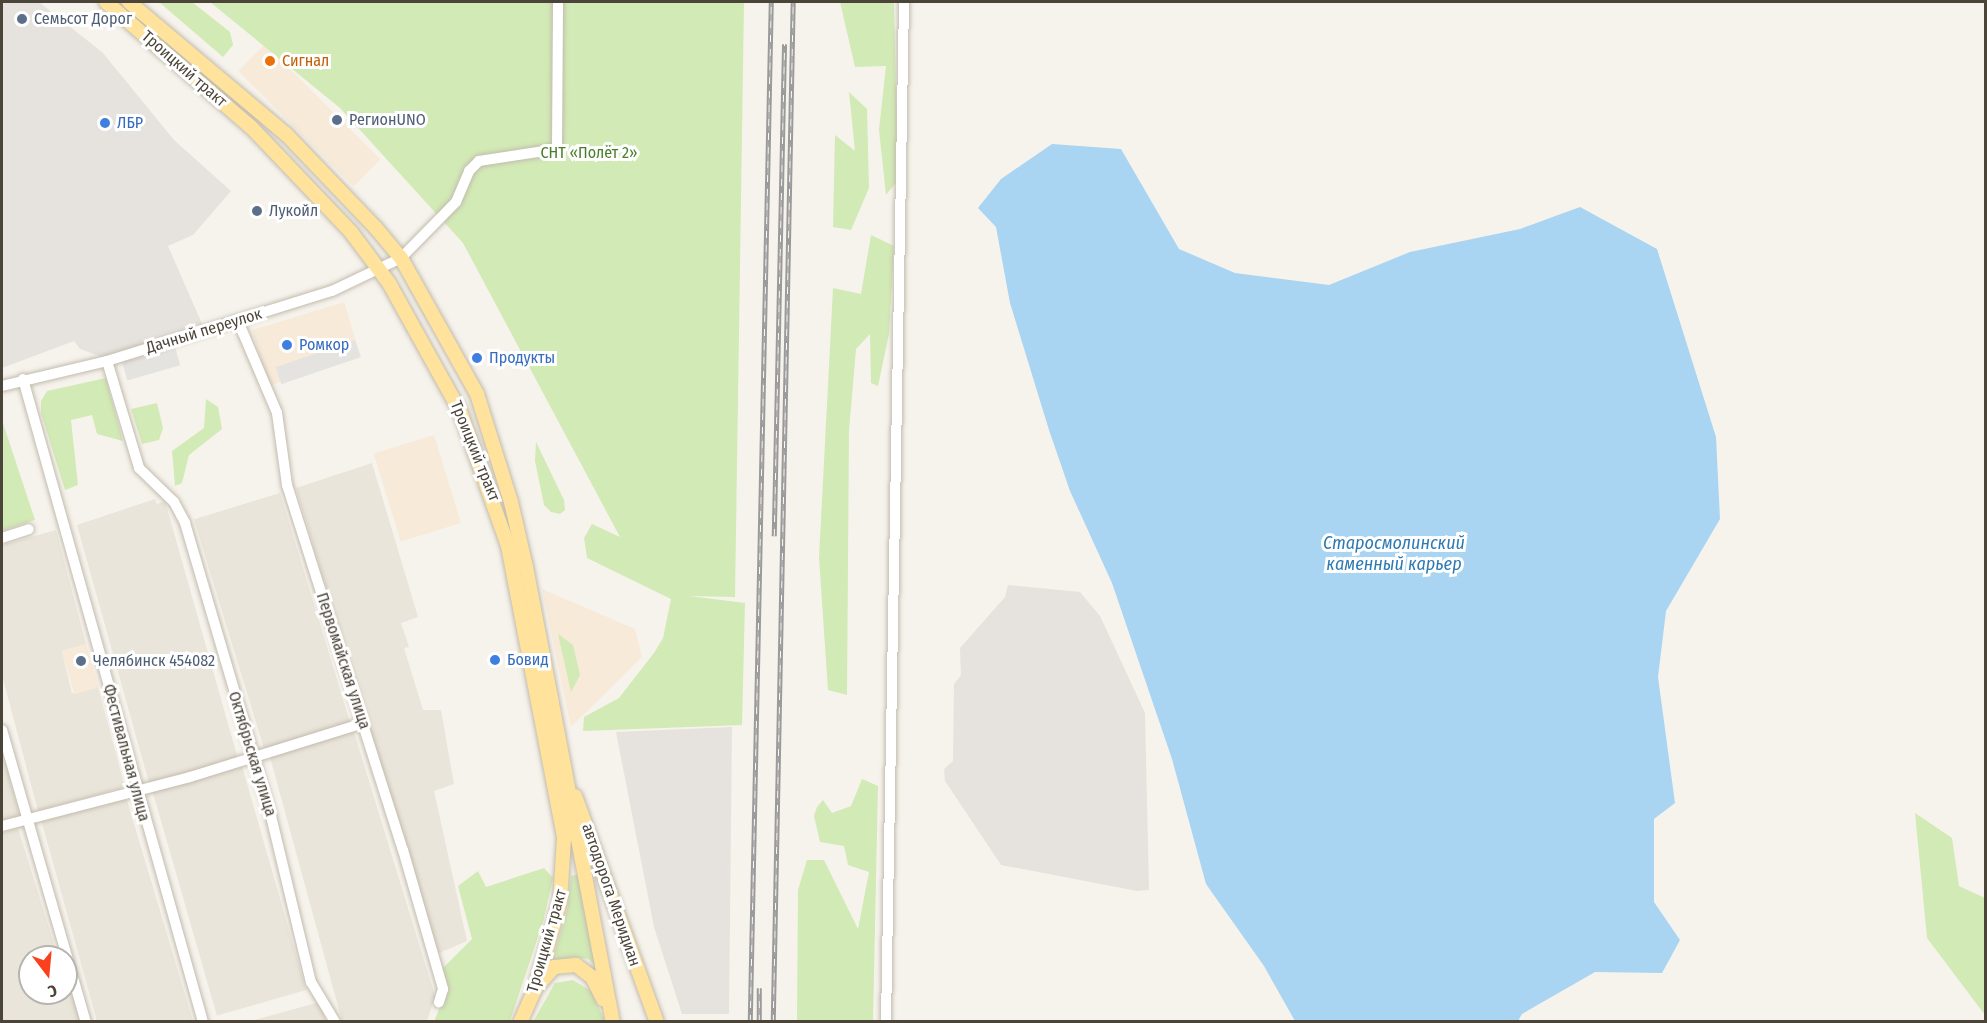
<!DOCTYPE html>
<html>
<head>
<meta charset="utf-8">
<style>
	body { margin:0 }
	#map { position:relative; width:1987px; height:1023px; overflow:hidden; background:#f6f3ec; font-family:"Fira Sans Condensed",sans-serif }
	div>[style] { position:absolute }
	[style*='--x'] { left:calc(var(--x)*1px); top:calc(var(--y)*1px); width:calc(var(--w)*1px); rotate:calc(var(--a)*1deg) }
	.residential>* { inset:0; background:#eae5da; transform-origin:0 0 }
	.commercial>* { inset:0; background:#f7ead8; transform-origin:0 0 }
	.industrial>* { inset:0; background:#e6e2dd }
	.green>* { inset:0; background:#d2eab5 }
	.parking>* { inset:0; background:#e5e3e0; transform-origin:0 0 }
	.water>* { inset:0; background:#a9d4f2 }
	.roads { filter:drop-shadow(0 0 2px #c2bbae) drop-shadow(0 0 2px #c2bbae) }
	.minor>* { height:10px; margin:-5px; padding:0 5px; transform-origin:5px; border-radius:5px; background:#fff }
	.major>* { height:14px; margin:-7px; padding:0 7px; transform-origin:7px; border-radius:7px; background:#ffe39c }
	.rail>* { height:4.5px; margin-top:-2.25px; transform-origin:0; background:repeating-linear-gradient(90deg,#fff 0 7px,#9a9a9a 0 14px); box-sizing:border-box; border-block:2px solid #9a9a9a }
	.dots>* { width:16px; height:16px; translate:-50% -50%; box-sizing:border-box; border:3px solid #fff; border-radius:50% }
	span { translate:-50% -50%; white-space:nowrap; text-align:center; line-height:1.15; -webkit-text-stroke:6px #fff; paint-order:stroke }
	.service-label { font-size:16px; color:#4e5e75 }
	.left { translate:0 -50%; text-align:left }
	.food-label { font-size:16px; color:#c56008 }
	.street-label { font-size:16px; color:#4b4439 }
	.shop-label { font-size:16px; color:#366cbe }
	.park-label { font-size:16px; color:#4a7f2a }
	.water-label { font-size:18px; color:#2e7ab2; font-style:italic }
	.frame { position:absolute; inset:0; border:3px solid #4b4439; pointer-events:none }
	.north { position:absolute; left:18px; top:945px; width:60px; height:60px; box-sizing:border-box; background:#fff; border:2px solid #b7b4b0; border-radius:50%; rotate:164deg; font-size:16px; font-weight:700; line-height:24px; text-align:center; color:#4b4439 }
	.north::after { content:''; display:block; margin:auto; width:21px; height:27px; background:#fc3f1d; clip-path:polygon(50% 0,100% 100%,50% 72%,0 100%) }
</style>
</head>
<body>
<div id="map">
	<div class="residential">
		<i style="clip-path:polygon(372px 463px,418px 617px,401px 623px,409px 647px,404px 648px,423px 710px,441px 710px,454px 784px,434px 791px,467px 941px,437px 954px,296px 488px)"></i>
		<i style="left:280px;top:493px;width:240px;height:90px;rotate:73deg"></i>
		<i style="clip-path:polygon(155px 499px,157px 504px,165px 501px,238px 759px,149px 783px,77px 525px)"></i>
		<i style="clip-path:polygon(56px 530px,86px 644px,62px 651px,72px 693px,98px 687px,125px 787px,38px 811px,2px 675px,2px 545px)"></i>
		<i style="clip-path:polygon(354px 732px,435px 996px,427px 1021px,342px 1021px,270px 757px)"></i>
		<i style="clip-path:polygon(2px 751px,20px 816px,2px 821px)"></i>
		<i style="left:242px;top:766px;width:233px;height:93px;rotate:74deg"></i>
		<i style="clip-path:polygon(126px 797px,193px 1021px,97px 1021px,41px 820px)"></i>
		<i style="clip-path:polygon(18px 828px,58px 957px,30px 957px,30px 993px,66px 993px,66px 973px,69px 972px,84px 1021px,2px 1022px,2px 833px)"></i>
		<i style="clip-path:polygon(320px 1002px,326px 1021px,247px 1022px)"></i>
	</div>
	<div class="commercial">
		<i style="left:265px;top:44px;width:163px;height:38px;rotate:45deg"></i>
		<i style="left:344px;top:302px;width:58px;height:96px;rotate:73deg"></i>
		<i style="left:434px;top:435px;width:92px;height:63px;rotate:73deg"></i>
		<i style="clip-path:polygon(542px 589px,635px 629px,642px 657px,571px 727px)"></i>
		<i style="left:86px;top:644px;width:45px;height:25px;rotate:74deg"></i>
	</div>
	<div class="industrial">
		<i style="clip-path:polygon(9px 2px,39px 2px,103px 53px,174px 140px,231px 191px,193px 235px,168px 246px,203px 326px,102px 357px,80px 349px,74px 341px,2px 368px,2px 3px)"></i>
		<i style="clip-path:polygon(1008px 585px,1080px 592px,1100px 616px,1145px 713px,1149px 890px,1137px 891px,1001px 865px,945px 781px,944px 769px,953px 761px,954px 684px,961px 675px,960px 648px,1005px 597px)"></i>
		<i style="clip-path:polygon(732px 727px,729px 1014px,682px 1014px,654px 927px,616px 732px)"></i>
	</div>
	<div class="green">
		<i style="clip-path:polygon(159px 2px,192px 2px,230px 32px,233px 45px,223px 57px)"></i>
		<i style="clip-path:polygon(210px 2px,744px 2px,735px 597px,689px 596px,745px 603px,742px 725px,583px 731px,584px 717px,619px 698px,654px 653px,663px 638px,671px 599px,587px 558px,584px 538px,592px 524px,620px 537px,463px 243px,340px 108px)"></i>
		<i style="clip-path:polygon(840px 2px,894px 2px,898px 180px,886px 195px,879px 130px,886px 66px,855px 67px)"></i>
		<i style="clip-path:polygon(849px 92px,867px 109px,869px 188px,851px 230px,833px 227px,835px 135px,855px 151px)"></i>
		<i style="clip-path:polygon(871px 235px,894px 246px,889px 334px,878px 386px,871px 383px,870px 334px,856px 349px,849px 430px,847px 695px,828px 690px,819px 558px,833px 288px,861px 294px)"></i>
		<i style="clip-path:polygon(106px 378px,123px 441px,97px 434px,92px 415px,71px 420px,78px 485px,65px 490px,41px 413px,41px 401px,47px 391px)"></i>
		<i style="clip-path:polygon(206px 399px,218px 407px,222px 429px,189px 455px,182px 483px,175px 486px,172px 451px,204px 428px)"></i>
		<i style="clip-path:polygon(157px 403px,163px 428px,159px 440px,142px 444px,131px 409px)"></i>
		<i style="clip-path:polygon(2px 420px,35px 520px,2px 531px)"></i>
		<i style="clip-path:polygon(536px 442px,564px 500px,565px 510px,560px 514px,551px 512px,544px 505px,535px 461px)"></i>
		<i style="clip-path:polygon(558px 634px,573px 645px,580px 675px,571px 692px)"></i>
		<i style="clip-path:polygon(862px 779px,878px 786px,873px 1021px,797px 1021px,798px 890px,807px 860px,824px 860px,858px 929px,869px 872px,848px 865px,844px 846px,820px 842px,814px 816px,817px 807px,823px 800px,832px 813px,851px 806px)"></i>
		<i style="clip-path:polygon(1915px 813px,1952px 838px,1959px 886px,1985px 898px,1985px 1015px,1927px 938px)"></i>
		<i style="clip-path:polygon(544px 868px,553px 878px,543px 922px,510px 1021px,434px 1022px,447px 989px,442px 969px,472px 939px,458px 886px,478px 871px,486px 887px)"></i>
		<i style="clip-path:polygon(578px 875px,598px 967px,588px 959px,573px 957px,552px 962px,567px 911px,571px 876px)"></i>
		<i style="clip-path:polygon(573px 980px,591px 991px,605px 1021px,533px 1022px,555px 983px)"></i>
	</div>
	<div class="parking">
		<i style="left:355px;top:340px;width:18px;height:84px;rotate:71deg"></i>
		<i style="left:175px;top:347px;width:19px;height:55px;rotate:74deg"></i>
	</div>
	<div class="water">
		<i style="clip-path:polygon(1052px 144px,1121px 149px,1179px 249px,1235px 273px,1329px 285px,1410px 252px,1520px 229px,1580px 207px,1657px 249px,1716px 437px,1720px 519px,1666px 611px,1658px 677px,1675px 803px,1654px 819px,1654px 902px,1680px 940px,1662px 973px,1595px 972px,1522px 1014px,1518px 1021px,1295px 1021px,1264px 966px,1206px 884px,1172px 759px,1112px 583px,1070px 491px,1049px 430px,1010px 303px,996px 227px,978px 208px,1001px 179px)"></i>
	</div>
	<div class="roads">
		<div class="minor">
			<i style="--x:238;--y:321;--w:100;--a:67"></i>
			<i style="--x:277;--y:413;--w:73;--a:82.1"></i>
			<i style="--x:287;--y:485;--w:383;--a:72.4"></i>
			<i style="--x:403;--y:850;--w:145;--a:73.9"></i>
			<i style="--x:443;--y:989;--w:14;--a:107"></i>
			<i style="--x:107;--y:361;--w:112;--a:73.3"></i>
			<i style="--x:139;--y:468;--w:49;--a:44.2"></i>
			<i style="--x:174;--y:502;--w:24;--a:62"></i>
			<i style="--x:185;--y:523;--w:305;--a:73.6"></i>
			<i style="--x:271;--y:816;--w:171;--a:76.5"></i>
			<i style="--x:311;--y:982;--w:47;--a:59"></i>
			<i style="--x:23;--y:379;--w:668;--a:74.36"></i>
			<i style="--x:2;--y:386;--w:108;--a:-13.4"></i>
			<i style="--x:107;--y:361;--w:236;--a:-17.3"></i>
			<i style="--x:332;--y:291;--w:76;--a:-25.6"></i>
			<i style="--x:401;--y:258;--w:78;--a:-45.5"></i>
			<i style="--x:456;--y:202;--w:34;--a:-67"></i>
			<i style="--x:469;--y:171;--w:14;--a:-45"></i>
			<i style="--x:479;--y:161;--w:79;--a:-8.7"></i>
			<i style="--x:557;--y:149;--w:147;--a:-89.6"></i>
			<i style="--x:2;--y:538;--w:28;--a:-18"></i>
			<i style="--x:2;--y:730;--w:304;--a:74"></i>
			<i style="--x:2;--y:826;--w:194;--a:-14.6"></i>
			<i style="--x:190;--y:777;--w:181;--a:-17.3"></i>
			<i style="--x:886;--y:1022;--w:1020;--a:-88.99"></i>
		</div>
		<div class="major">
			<i style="--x:106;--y:2;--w:191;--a:40.8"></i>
			<i style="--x:251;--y:127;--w:145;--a:46.4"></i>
			<i style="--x:351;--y:232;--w:64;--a:53.3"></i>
			<i style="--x:389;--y:283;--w:146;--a:61"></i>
			<i style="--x:460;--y:411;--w:143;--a:70.4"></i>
			<i style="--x:508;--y:546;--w:297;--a:79.1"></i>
			<i style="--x:564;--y:838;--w:64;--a:93.6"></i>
			<i style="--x:560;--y:902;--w:91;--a:106"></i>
			<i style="--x:535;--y:989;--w:36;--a:114"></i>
			<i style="--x:129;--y:2;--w:205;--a:40.1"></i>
			<i style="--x:286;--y:134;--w:129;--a:46.3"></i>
			<i style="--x:375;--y:227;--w:40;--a:50"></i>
			<i style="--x:401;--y:258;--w:156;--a:60.8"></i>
			<i style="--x:477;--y:394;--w:113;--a:72.5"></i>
			<i style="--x:511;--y:502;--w:67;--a:77"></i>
			<i style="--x:526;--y:567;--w:463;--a:79.2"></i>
			<i style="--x:575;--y:796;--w:240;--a:70.1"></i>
			<i style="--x:538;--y:985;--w:24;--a:-48"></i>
			<i style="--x:554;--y:967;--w:22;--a:-5"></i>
			<i style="--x:576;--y:965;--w:20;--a:37"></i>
			<i style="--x:592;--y:977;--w:25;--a:63"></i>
		</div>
	</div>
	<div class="rail">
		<i style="--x:774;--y:536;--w:492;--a:-88.8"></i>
		<i style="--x:750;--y:1022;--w:1020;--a:-88.82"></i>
		<i style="--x:759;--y:1022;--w:34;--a:-90"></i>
		<i style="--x:773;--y:1022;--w:1020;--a:-88.88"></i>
	</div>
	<div class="dots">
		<i style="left:22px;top:19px;background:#5c6f8a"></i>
		<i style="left:270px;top:61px;background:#e8710a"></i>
		<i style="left:337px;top:120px;background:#5c6f8a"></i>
		<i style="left:105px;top:123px;background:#3f7fe0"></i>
		<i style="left:257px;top:211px;background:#5c6f8a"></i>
		<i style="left:287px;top:345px;background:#3f7fe0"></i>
		<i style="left:477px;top:358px;background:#3f7fe0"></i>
		<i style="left:495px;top:660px;background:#3f7fe0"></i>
		<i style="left:81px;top:661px;background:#5c6f8a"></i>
	</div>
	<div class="service-label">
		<span class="left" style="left:34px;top:19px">Семьсот Дорог</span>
		<span class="left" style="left:349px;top:120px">РегионUNO</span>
		<span class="left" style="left:269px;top:211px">Лукойл</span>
		<span class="left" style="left:93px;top:661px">Челябинск 454082</span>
	</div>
	<div class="food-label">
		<span class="left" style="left:282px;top:61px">Сигнал</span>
	</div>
	<div class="street-label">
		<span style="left:184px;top:69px;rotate:41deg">Троицкий тракт</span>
		<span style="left:204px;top:331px;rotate:-17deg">Дачный переулок</span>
		<span style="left:475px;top:451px;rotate:68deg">Троицкий тракт</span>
		<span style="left:343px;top:661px;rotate:72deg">Первомайская улица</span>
		<span style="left:126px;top:753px;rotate:75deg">Фестивальная улица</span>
		<span style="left:252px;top:754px;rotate:73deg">Октябрьская улица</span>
		<span style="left:611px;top:895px;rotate:71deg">автодорога Меридиан</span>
		<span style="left:547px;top:941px;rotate:-74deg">Троицкий тракт</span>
	</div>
	<div class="shop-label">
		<span class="left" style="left:117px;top:123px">ЛБР</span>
		<span class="left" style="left:299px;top:345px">Ромкор</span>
		<span class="left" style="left:489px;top:358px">Продукты</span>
		<span class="left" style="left:507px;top:660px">Бовид</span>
	</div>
	<div class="park-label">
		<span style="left:589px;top:153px">СНТ «Полёт 2»</span>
	</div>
	<div class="water-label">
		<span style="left:1394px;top:554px">Старосмолинский<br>каменный карьер</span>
	</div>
	<div class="frame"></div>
	<div class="north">С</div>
</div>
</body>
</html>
